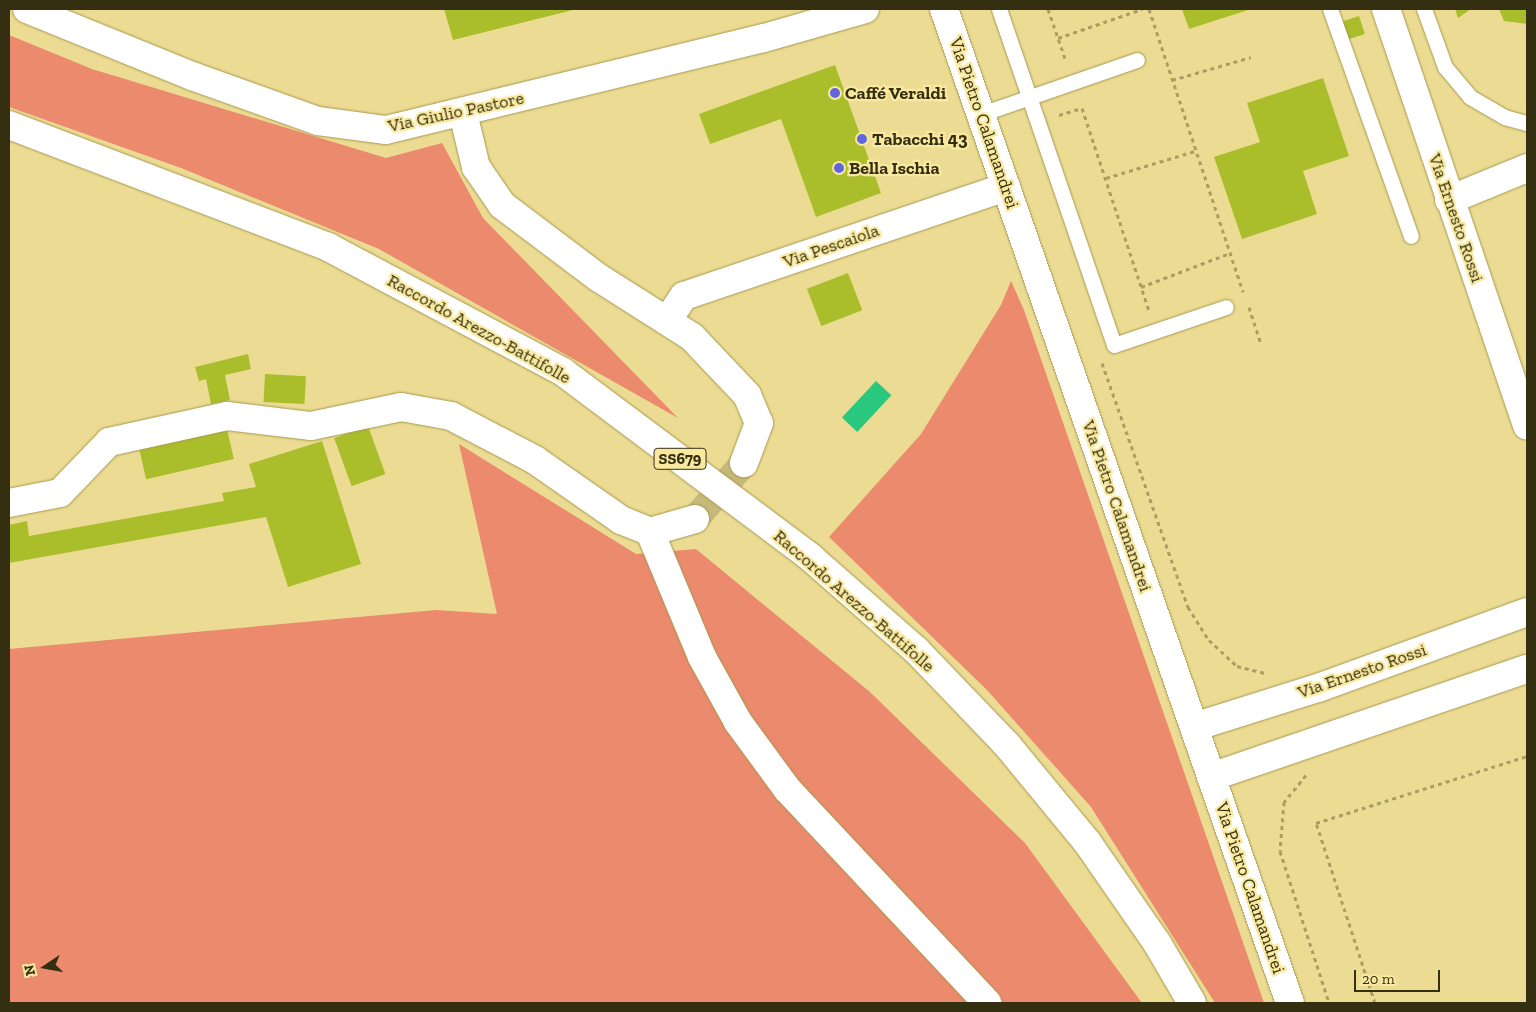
<!DOCTYPE html>
<html>
<head>
<meta charset="utf-8">
<style>
	body { margin:0 }
	#map { position:relative; width:1536px; height:1012px; overflow:hidden; background:#ecdc93; font-family:"Zilla Slab",serif }
	div>[style] { position:absolute }
	[style*='--x'] { left:calc(var(--x)*1px); top:calc(var(--y)*1px); width:calc(var(--w)*1px); rotate:calc(var(--a)*1deg) }
	.green>* { inset:0; background:#ec8a6d }
	.water>* { inset:0; background:#2ac77f; transform-origin:0 0 }
	.building>* { inset:0; background:#aabe2b; transform-origin:0 0 }
	.street-tunnel>* { height:28px; margin-top:-14px; transform-origin:0; background:repeating-linear-gradient(90deg,#c7b979 0 28px,transparent 0 42px) }
	.path>* { height:3px; margin-top:-1.5px; transform-origin:0; background:repeating-linear-gradient(90deg,#aa9e64 0 4px,transparent 0 8px) }
	.roads { filter:drop-shadow(0 0 1px #a79851) drop-shadow(0 0 1px #a79851) }
	.lane>* { height:15px; margin:-7.5px; padding:0 7.5px; transform-origin:7.5px; border-radius:7.5px; background:#fff }
	.street>* { height:28px; margin:-14px; padding:0 14px; transform-origin:14px; border-radius:14px; background:#fff }
	.secondary>* { height:28px; margin:-14px; padding:0 14px; transform-origin:14px; border-radius:14px; background:#fff }
	.primary>* { height:28px; margin:-14px; padding:0 14px; transform-origin:14px; border-radius:14px; background:#fff }
	.dots>* { width:14px; height:14px; translate:-50% -50%; box-sizing:border-box; border:2px solid #f9e9a0; border-radius:50% }
	span { translate:-50% -50%; white-space:nowrap; text-align:center; line-height:1.15; -webkit-text-stroke:4.5px #f9e9a0; paint-order:stroke }
	.shield-label span { padding:1px 4px; background:#f9e9a0; border:1px solid; border-radius:4px; -webkit-text-stroke-width:0 }
	.shield-label { font-size:16px; color:#352f11; font-weight:700 }
	.poi-label { font-size:18px; color:#352f11; font-weight:700 }
	.left { translate:0 -50%; text-align:left }
	.street-label { font-size:18px; color:#352f11 }
	.frame { position:absolute; inset:0; border:10px solid #352f11; pointer-events:none }
	.north { position:absolute; left:20px; top:942px; width:50px; height:50px; -webkit-text-stroke:4px #f9e9a0; paint-order:stroke; rotate:258deg; font-size:14px; font-weight:700; line-height:20px; text-align:center; color:#352f11 }
	.north::after { content:''; display:block; margin:auto; width:18px; height:22px; background:#352f11; clip-path:polygon(50% 0,100% 100%,50% 72%,0 100%) }
	.scale { position:absolute; left:1354px; top:970px; width:86px; height:22px; box-sizing:border-box; border:2px solid #352f11; border-top:0; padding-left:6px; font-size:15px; line-height:18px; white-space:nowrap; color:#352f11; -webkit-text-stroke:4px #f9e9a0; paint-order:stroke }
</style>
</head>
<body>
<div id="map">
	<div class="green">
		<i style="clip-path:polygon(9px 35px,92px 69px,386px 158px,442px 143px,483px 218px,678px 418px,379px 249px,181px 168px,9px 107px)"></i>
		<i style="clip-path:polygon(1011px 281px,1024px 310px,1264px 1003px,1215px 1003px,1091px 807px,987px 690px,829px 537px,921px 434px,1001px 305px)"></i>
		<i style="clip-path:polygon(459px 444px,636px 554px,696px 549px,870px 692px,1025px 843px,1142px 1003px,9px 1003px,9px 649px,436px 610px,497px 614px)"></i>
	</div>
	<div class="water">
		<i style="left:876px;top:381px;width:21px;height:50px;rotate:43deg"></i>
	</div>
	<div class="building">
		<i style="clip-path:polygon(444px 9px,577px 9px,453px 40px)"></i>
		<i style="clip-path:polygon(1182px 9px,1251px 9px,1189px 29px)"></i>
		<i style="clip-path:polygon(1455px 9px,1471px 9px,1458px 18px)"></i>
		<i style="clip-path:polygon(1499px 9px,1527px 9px,1527px 24px,1504px 21px)"></i>
		<i style="left:1359px;top:16px;width:19px;height:17px;rotate:72deg"></i>
		<i style="clip-path:polygon(835px 65px,881px 193px,816px 217px,781px 119px,710px 144px,699px 114px)"></i>
		<i style="clip-path:polygon(1323px 78px,1349px 156px,1303px 171px,1317px 214px,1242px 239px,1214px 157px,1260px 142px,1247px 103px)"></i>
		<i style="left:848px;top:273px;width:40px;height:44px;rotate:69deg"></i>
		<i style="clip-path:polygon(248px 354px,251px 369px,225px 375px,230px 400px,211px 404px,206px 379px,199px 381px,195px 367px)"></i>
		<i style="left:265px;top:374px;width:41px;height:28px;rotate:3deg"></i>
		<i style="left:226px;top:425px;width:35px;height:90px;rotate:77deg"></i>
		<i style="left:368px;top:426px;width:51px;height:36px;rotate:70deg"></i>
		<i style="clip-path:polygon(322px 441px,361px 564px,288px 587px,266px 517px,9px 563px,9px 525px,27px 521px,29px 536px,224px 501px,222px 493px,256px 487px,249px 464px)"></i>
	</div>
	<div class="street-tunnel">
		<i style="--x:695;--y:519;--w:74;--a:-48.8"></i>
	</div>
	<div class="path">
		<i style="--x:1048;--y:9;--w:55;--a:70.9"></i>
		<i style="--x:1149;--y:9;--w:298;--a:71.6"></i>
		<i style="--x:1058;--y:38;--w:89;--a:-19"></i>
		<i style="--x:1172;--y:80;--w:82;--a:-16.2"></i>
		<i style="--x:1059;--y:115;--w:24;--a:-17"></i>
		<i style="--x:1082;--y:108;--w:213;--a:71.7"></i>
		<i style="--x:1106;--y:178;--w:93;--a:-16.9"></i>
		<i style="--x:1141;--y:287;--w:95;--a:-20.9"></i>
		<i style="--x:1249;--y:307;--w:40;--a:72"></i>
		<i style="--x:1102;--y:363;--w:259;--a:70.6"></i>
		<i style="--x:1188;--y:607;--w:39;--a:58"></i>
		<i style="--x:1209;--y:640;--w:38;--a:43"></i>
		<i style="--x:1237;--y:666;--w:30;--a:14"></i>
		<i style="--x:1306;--y:775;--w:35;--a:129"></i>
		<i style="--x:1284;--y:802;--w:49;--a:94.7"></i>
		<i style="--x:1280;--y:851;--w:160;--a:72.1"></i>
		<i style="--x:1375;--y:1003;--w:189;--a:-108.1"></i>
		<i style="--x:1316;--y:823;--w:221;--a:-17.6"></i>
	</div>
	<div class="roads">
		<div class="lane">
			<i style="--x:999;--y:9;--w:355;--a:71.1"></i>
			<i style="--x:1114;--y:345;--w:118;--a:-18.7"></i>
			<i style="--x:1330;--y:9;--w:241;--a:70.4"></i>
			<i style="--x:1424;--y:9;--w:62;--a:70.1"></i>
			<i style="--x:1445;--y:67;--w:39;--a:50"></i>
			<i style="--x:1470;--y:97;--w:39;--a:30"></i>
			<i style="--x:1504;--y:117;--w:24;--a:15"></i>
			<i style="--x:981;--y:114;--w:165;--a:-19.1"></i>
		</div>
		<div class="street">
			<i style="--x:27;--y:9;--w:178;--a:22.1"></i>
			<i style="--x:192;--y:76;--w:134;--a:19.7"></i>
			<i style="--x:318;--y:121;--w:69;--a:7.5"></i>
			<i style="--x:386;--y:130;--w:389;--a:-13.7"></i>
			<i style="--x:764;--y:38;--w:105;--a:-16"></i>
			<i style="--x:1386;--y:9;--w:440;--a:71.3"></i>
			<i style="--x:463;--y:113;--w:56;--a:76.5"></i>
			<i style="--x:476;--y:167;--w:46;--a:55.6"></i>
			<i style="--x:502;--y:205;--w:121;--a:37"></i>
			<i style="--x:599;--y:278;--w:110;--a:32.4"></i>
			<i style="--x:692;--y:337;--w:80;--a:46.5"></i>
			<i style="--x:747;--y:395;--w:30;--a:67"></i>
			<i style="--x:759;--y:423;--w:43;--a:110.6"></i>
			<i style="--x:1449;--y:200;--w:84;--a:-22.3"></i>
			<i style="--x:667;--y:321;--w:30;--a:-56"></i>
			<i style="--x:684;--y:296;--w:340;--a:-18.7"></i>
			<i style="--x:9;--y:503;--w:52;--a:-11.1"></i>
			<i style="--x:60;--y:493;--w:71;--a:-46.1"></i>
			<i style="--x:109;--y:442;--w:121;--a:-12.4"></i>
			<i style="--x:227;--y:416;--w:85;--a:6.8"></i>
			<i style="--x:311;--y:426;--w:92;--a:-11.9"></i>
			<i style="--x:401;--y:407;--w:51;--a:10.2"></i>
			<i style="--x:451;--y:416;--w:95;--a:27.6"></i>
			<i style="--x:535;--y:460;--w:105;--a:34.9"></i>
			<i style="--x:621;--y:520;--w:31;--a:22"></i>
			<i style="--x:695;--y:519;--w:47;--a:163.9"></i>
			<i style="--x:650;--y:532;--w:135;--a:67.4"></i>
			<i style="--x:702;--y:657;--w:74;--a:61"></i>
			<i style="--x:738;--y:722;--w:83;--a:53.8"></i>
			<i style="--x:787;--y:789;--w:293;--a:46.9"></i>
			<i style="--x:1194;--y:727;--w:130;--a:-17.5"></i>
			<i style="--x:1318;--y:688;--w:222;--a:-20"></i>
			<i style="--x:1211;--y:777;--w:334;--a:-18.9"></i>
		</div>
		<div class="secondary">
			<i style="--x:944;--y:9;--w:1052;--a:70.81"></i>
		</div>
		<div class="primary">
			<i style="--x:9;--y:125;--w:342;--a:20.9"></i>
			<i style="--x:328;--y:247;--w:266;--a:28"></i>
			<i style="--x:563;--y:372;--w:309;--a:36.8"></i>
			<i style="--x:810;--y:557;--w:141;--a:41.3"></i>
			<i style="--x:916;--y:650;--w:132;--a:46.2"></i>
			<i style="--x:1007;--y:745;--w:126;--a:50.5"></i>
			<i style="--x:1087;--y:842;--w:123;--a:55.3"></i>
			<i style="--x:1157;--y:943;--w:69;--a:59.7"></i>
		</div>
	</div>
	<div class="dots">
		<i style="left:835px;top:93px;background:#6166de"></i>
		<i style="left:862px;top:139px;background:#6166de"></i>
		<i style="left:839px;top:168px;background:#6166de"></i>
	</div>
	<div class="shield-label">
		<span style="left:680px;top:459px">SS679</span>
	</div>
	<div class="poi-label">
		<span class="left" style="left:845px;top:93px">Caffé Veraldi</span>
		<span class="left" style="left:872px;top:139px">Tabacchi 43</span>
		<span class="left" style="left:849px;top:168px">Bella Ischia</span>
	</div>
	<div class="street-label">
		<span style="left:456px;top:112px;rotate:-12deg">Via Giulio Pastore</span>
		<span style="left:984px;top:123px;rotate:71deg">Via Pietro Calamandrei</span>
		<span style="left:1456px;top:218px;rotate:71deg">Via Ernesto Rossi</span>
		<span style="left:831px;top:246px;rotate:-19deg">Via Pescaiola</span>
		<span style="left:479px;top:329px;rotate:29deg">Raccordo Arezzo-Battifolle</span>
		<span style="left:1117px;top:506px;rotate:71deg">Via Pietro Calamandrei</span>
		<span style="left:854px;top:601px;rotate:41deg">Raccordo Arezzo-Battifolle</span>
		<span style="left:1362px;top:671px;rotate:-19deg">Via Ernesto Rossi</span>
		<span style="left:1250px;top:888px;rotate:71deg">Via Pietro Calamandrei</span>
	</div>
	<div class="frame"></div>
	<div class="north">N</div>
	<div class="scale">20 m</div>
</div>
</body>
</html>
